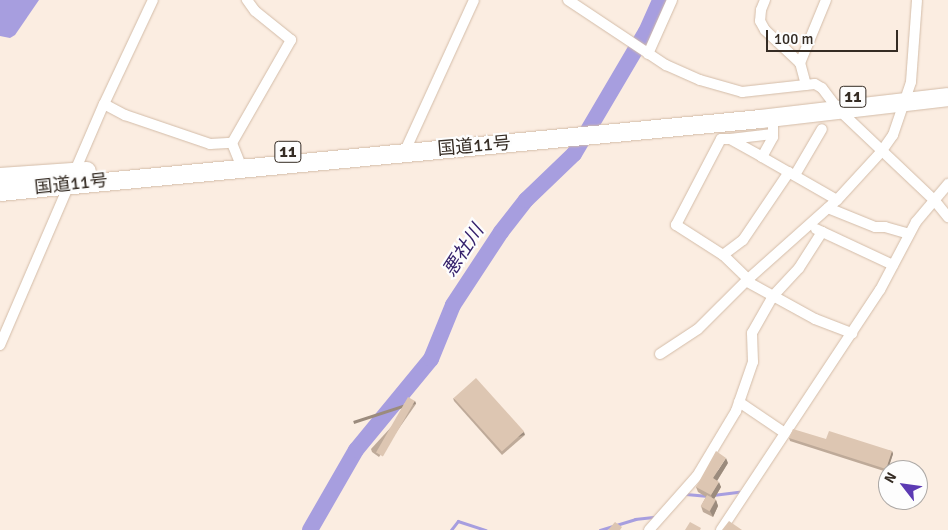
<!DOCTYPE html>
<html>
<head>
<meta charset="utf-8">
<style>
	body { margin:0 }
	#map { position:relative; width:948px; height:530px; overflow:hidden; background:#fbede1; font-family:Signika,"Noto Sans JP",sans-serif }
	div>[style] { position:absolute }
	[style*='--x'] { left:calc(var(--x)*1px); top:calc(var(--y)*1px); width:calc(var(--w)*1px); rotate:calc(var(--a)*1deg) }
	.water>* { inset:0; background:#a79edf }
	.stream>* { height:2.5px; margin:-1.25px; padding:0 1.25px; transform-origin:1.25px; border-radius:1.25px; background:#a79edf }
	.river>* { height:16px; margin:-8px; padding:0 8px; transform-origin:8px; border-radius:8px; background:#a79edf }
	.roads { filter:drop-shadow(0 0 1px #d3bca8) drop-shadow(0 0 1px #d3bca8) }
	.street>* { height:10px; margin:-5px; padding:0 5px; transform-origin:5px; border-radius:5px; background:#fff }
	.highway>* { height:18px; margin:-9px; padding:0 9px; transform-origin:9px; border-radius:9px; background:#fff }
	.wall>* { inset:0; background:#beaa99 }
	.shaded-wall>* { inset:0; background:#9b8b7d; transform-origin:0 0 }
	.building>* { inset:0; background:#ddc6b2; transform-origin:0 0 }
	span { translate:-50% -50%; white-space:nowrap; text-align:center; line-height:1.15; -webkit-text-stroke:4.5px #fdfdfd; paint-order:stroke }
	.shield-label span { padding:1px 4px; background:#fdfdfd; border:1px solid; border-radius:4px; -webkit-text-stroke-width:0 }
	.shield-label { font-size:16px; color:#352c24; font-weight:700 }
	.street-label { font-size:18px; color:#352c24 }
	.water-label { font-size:19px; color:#35216c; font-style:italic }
	.north { position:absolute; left:878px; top:460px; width:50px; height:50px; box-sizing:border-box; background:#fdfdfd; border:1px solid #ada9a6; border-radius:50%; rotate:300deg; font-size:14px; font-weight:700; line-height:20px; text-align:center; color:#352c24 }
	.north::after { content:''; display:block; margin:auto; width:18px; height:22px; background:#5c3ab3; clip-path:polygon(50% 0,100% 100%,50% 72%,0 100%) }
	.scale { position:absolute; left:766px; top:30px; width:132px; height:22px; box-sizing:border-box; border:2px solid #352c24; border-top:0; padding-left:6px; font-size:15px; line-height:18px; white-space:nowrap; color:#352c24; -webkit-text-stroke:4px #fdfdfd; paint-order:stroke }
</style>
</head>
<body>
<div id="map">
	<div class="water">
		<i style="clip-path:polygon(0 0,39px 0,15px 35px,10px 38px,0 36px)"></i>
	</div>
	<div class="stream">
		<i style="--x:686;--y:494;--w:22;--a:5"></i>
		<i style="--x:713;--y:495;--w:26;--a:-7"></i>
		<i style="--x:451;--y:530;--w:11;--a:-52"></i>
		<i style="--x:458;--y:521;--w:29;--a:18"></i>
		<i style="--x:600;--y:530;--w:37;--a:-17"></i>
		<i style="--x:635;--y:519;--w:18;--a:-6"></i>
	</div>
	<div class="river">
		<i style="--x:310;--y:530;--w:92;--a:-60.1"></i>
		<i style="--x:356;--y:450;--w:118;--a:-50.5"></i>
		<i style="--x:431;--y:359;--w:58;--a:-67.8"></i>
		<i style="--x:453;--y:305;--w:87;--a:-56.7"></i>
		<i style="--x:501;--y:232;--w:41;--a:-52"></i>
		<i style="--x:526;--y:200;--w:66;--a:-43.8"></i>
		<i style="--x:574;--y:154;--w:142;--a:-59.5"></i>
		<i style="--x:646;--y:32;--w:35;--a:-66"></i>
	</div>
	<div class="roads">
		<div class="street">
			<i style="--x:568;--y:0;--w:118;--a:33.6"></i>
			<i style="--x:666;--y:65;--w:37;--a:24"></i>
			<i style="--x:700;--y:80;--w:44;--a:15.9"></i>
			<i style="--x:742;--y:92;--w:73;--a:-6.3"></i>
			<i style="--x:815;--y:84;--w:8;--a:30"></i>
			<i style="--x:822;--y:88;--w:26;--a:53"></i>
			<i style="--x:838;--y:109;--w:134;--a:43.5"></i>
			<i style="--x:935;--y:201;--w:21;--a:51"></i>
			<i style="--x:765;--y:0;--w:11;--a:112"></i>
			<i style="--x:761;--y:10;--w:11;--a:95"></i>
			<i style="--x:760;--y:21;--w:10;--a:61"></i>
			<i style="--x:765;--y:30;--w:48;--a:43.3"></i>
			<i style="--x:648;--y:54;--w:59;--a:-66"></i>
			<i style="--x:806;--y:85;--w:23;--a:-105"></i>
			<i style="--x:800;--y:63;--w:68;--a:-67.6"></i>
			<i style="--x:104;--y:104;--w:24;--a:28"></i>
			<i style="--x:125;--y:115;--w:90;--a:18.8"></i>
			<i style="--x:210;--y:144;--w:22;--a:-3"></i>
			<i style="--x:730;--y:139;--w:43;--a:-6.6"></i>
			<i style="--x:404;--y:153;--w:168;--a:-65.4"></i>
			<i style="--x:762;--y:157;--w:86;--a:29.8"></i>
			<i style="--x:242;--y:168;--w:27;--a:-112"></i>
			<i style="--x:232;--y:143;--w:119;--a:-60.2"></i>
			<i style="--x:291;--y:40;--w:46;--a:-141.1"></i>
			<i style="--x:255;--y:11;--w:14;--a:-126"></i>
			<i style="--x:795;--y:175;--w:53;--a:-59.6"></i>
			<i style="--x:828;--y:208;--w:51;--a:22"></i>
			<i style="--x:875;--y:227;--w:10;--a:0"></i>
			<i style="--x:885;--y:227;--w:25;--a:16"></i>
			<i style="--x:816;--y:229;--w:85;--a:25.1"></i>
			<i style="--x:723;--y:255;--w:25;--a:-37"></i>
			<i style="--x:743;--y:240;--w:82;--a:-55.9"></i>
			<i style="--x:748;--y:279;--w:35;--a:-136"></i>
			<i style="--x:723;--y:255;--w:56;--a:-147.4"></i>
			<i style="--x:676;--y:225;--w:97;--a:-62.4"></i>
			<i style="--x:721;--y:139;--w:9;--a:0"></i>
			<i style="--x:730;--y:139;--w:37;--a:29"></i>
			<i style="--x:762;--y:157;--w:23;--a:-61"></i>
			<i style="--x:773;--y:137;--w:19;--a:-90"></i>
			<i style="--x:746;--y:281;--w:79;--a:28.8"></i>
			<i style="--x:815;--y:319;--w:40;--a:21"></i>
			<i style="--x:0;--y:345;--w:262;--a:-66.7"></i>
			<i style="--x:104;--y:104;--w:115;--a:-64.8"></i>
			<i style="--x:660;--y:354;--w:45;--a:-33.3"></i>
			<i style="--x:698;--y:329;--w:68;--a:-45"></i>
			<i style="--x:746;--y:281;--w:122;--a:-41.7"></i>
			<i style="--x:837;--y:200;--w:65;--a:-47.5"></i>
			<i style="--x:881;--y:152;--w:21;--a:-55"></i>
			<i style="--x:893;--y:135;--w:56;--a:-71.2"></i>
			<i style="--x:911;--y:82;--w:82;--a:-85.8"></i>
			<i style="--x:739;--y:402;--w:55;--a:34"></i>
			<i style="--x:649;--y:530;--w:72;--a:-48.4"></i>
			<i style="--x:697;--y:476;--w:76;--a:-59"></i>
			<i style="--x:736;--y:411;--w:52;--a:-70.9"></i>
			<i style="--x:753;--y:362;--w:29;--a:-92"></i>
			<i style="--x:752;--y:333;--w:43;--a:-60.4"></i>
			<i style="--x:773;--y:296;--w:38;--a:-47"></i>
			<i style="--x:799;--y:268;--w:43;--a:-57.4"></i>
			<i style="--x:721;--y:530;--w:288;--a:-56.5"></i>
			<i style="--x:880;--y:290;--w:77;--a:-62.1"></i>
			<i style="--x:916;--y:222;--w:50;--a:-49.9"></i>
		</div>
		<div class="highway">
			<i style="--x:0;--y:177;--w:87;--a:-3.9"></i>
			<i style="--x:0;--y:192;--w:764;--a:-5.48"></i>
			<i style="--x:761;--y:119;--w:188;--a:-6.7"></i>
		</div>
	</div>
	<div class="wall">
		<i style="clip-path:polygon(453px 398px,525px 435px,502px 455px,454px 401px)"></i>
		<i style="clip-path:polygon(415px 401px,416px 404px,379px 457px,372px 452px,371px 449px)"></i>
		<i style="clip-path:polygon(789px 438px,826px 439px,892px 451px,893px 454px,887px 472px,790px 441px)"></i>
		<i style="clip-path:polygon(728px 463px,717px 481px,721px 487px,714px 499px,716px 500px,718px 506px,713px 517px,703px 512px,701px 506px,706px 497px,698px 492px,696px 487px)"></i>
	</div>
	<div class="shaded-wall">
		<i style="left:415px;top:401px;width:3px;height:65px;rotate:72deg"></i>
		<i style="left:524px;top:432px;width:3px;height:30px;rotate:72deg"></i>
		<i style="clip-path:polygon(892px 451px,893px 454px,887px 472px,886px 469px)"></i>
		<i style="clip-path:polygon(726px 458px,728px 463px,715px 484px,713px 478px)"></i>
		<i style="clip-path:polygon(719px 482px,721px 487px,713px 501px,711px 495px)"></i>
		<i style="clip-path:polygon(716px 500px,718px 506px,713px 517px,710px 511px)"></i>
	</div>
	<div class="building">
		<i style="left:476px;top:378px;width:72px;height:30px;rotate:48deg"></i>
		<i style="left:408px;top:397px;width:8px;height:64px;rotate:30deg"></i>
		<i style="clip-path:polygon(793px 429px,826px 439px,829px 431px,892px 451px,886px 469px,789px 438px)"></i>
		<i style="clip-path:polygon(716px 451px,726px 458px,713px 478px,719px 482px,711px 495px,696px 487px)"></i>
		<i style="left:707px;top:495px;width:10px;height:13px;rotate:29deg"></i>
		<i style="clip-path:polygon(729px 521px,742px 530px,722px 530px)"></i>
		<i style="clip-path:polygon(615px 522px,622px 527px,620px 530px,608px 530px)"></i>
		<i style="clip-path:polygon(690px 522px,701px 528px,700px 530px,685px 530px)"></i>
	</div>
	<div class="shield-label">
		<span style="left:853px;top:97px">11</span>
		<span style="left:288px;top:152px">11</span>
	</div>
	<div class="street-label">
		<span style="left:474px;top:146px;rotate:-5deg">国道11号</span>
		<span style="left:71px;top:184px;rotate:-6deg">国道11号</span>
	</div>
	<div class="water-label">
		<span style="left:464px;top:251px;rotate:-57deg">悪社川</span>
	</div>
	<div class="north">N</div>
	<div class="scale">100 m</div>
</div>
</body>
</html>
